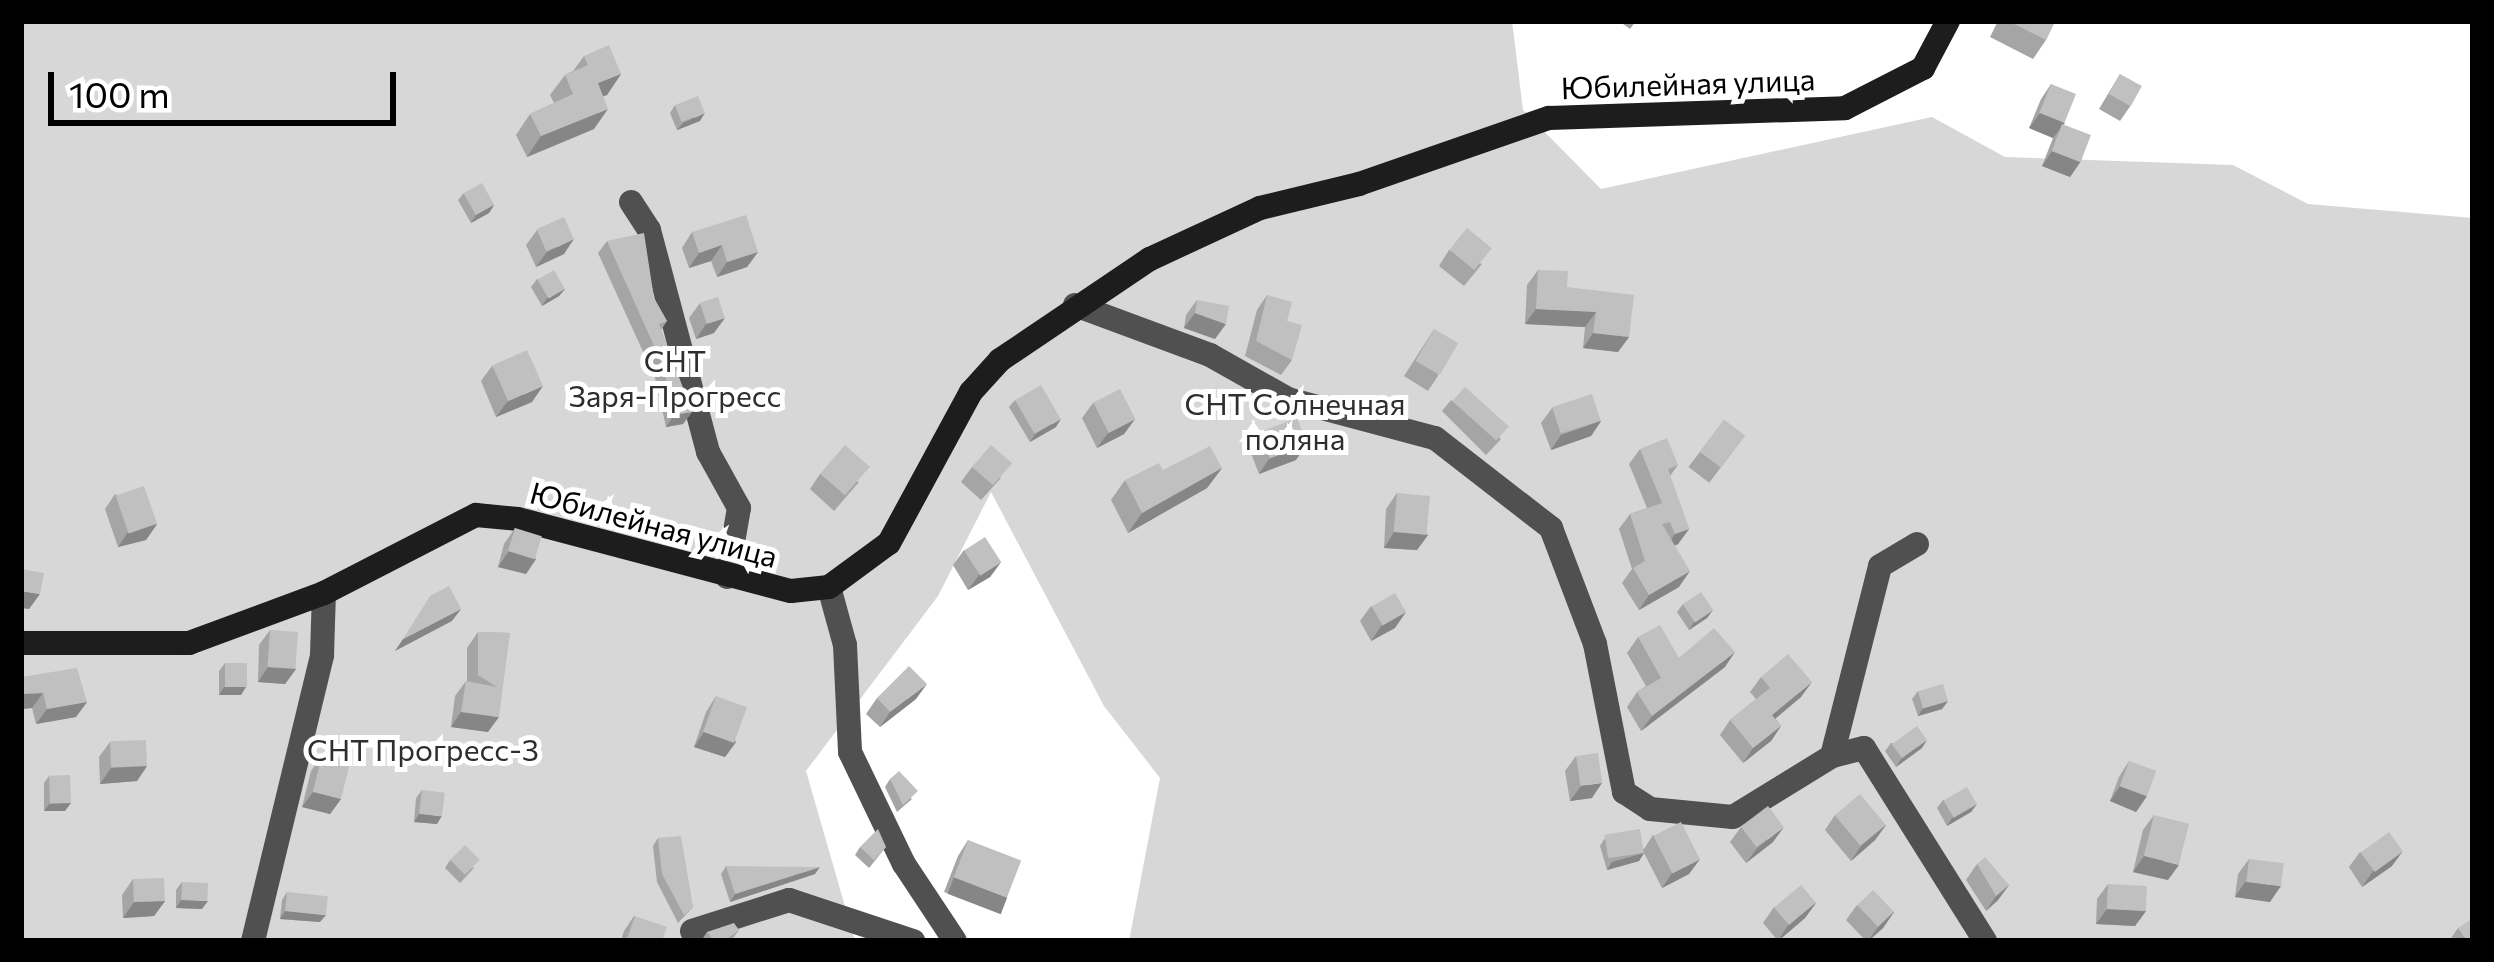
<!DOCTYPE html>
<html>
<head>
<meta charset="utf-8">
<style>
	body { margin:0 }
	#map { position:relative; width:2494px; height:962px; overflow:hidden; background:#fff; font-family:Commissioner,sans-serif }
	div>[style] { position:absolute }
	[style*='--x'] { left:calc(var(--x)*1px); top:calc(var(--y)*1px); width:calc(var(--w)*1px); rotate:calc(var(--a)*1deg) }
	.green>* { inset:0; background:#d7d7d7 }
	.street>* { height:24px; margin:-12px; padding:0 12px; transform-origin:12px; border-radius:12px; background:#505050 }
	.secondary>* { height:24px; margin:-12px; padding:0 12px; transform-origin:12px; border-radius:12px; background:#1d1d1d }
	.wall>* { inset:0; background:#a5a5a5; transform-origin:0 0 }
	.shaded-wall>* { inset:0; background:#868686; transform-origin:0 0 }
	.building>* { inset:0; background:#c0c0c0; transform-origin:0 0 }
	span { translate:-50% -50%; white-space:nowrap; text-align:center; line-height:1.15; -webkit-text-stroke:10px #fff; paint-order:stroke }
	.street-label { font-size:30px; color:#000 }
	.park-label { font-size:30px; color:#2e2e2e }
	.frame { position:absolute; inset:0; border:24px solid #000; pointer-events:none }
	.scale { position:absolute; left:48px; top:72px; width:348px; height:54px; box-sizing:border-box; border:6px solid #000; border-top:0; padding-left:15px; font-size:36px; line-height:42px; white-space:nowrap; color:#000; -webkit-text-stroke:9px #fff; paint-order:stroke }
</style>
</head>
<body>
<div id="map">
	<div class="green">
		<i style="clip-path:polygon(21px 21px,1512px 21px,1523px 110px,1601px 189px,1932px 117px,2005px 157px,2233px 165px,2308px 204px,2473px 218px,2473px 941px,1129px 941px,1160px 778px,1104px 706px,991px 492px,938px 596px,806px 771px,855px 941px,21px 941px)"></i>
	</div>
	<div class="street">
		<i style="--x:631;--y:202;--w:33;--a:57"></i>
		<i style="--x:649;--y:230;--w:230;--a:75.1"></i>
		<i style="--x:708;--y:452;--w:64;--a:61"></i>
		<i style="--x:739;--y:508;--w:70;--a:99.9"></i>
		<i style="--x:1075;--y:305;--w:144;--a:20.3"></i>
		<i style="--x:1210;--y:355;--w:90;--a:29.4"></i>
		<i style="--x:1288;--y:399;--w:152;--a:14.9"></i>
		<i style="--x:1435;--y:438;--w:147;--a:37.8"></i>
		<i style="--x:1551;--y:528;--w:124;--a:69.2"></i>
		<i style="--x:1595;--y:644;--w:151;--a:78.9"></i>
		<i style="--x:1624;--y:792;--w:31;--a:33"></i>
		<i style="--x:1650;--y:809;--w:83;--a:5.5"></i>
		<i style="--x:1733;--y:817;--w:116;--a:-31.6"></i>
		<i style="--x:1832;--y:756;--w:33;--a:-14"></i>
		<i style="--x:1864;--y:748;--w:228;--a:57.9"></i>
		<i style="--x:829;--y:587;--w:60;--a:74.6"></i>
		<i style="--x:845;--y:645;--w:107;--a:87.3"></i>
		<i style="--x:850;--y:752;--w:124;--a:64.3"></i>
		<i style="--x:904;--y:864;--w:92;--a:56.5"></i>
		<i style="--x:1832;--y:756;--w:196;--a:-75.8"></i>
		<i style="--x:1880;--y:566;--w:43;--a:-30.7"></i>
		<i style="--x:692;--y:931;--w:102;--a:-17.7"></i>
		<i style="--x:789;--y:900;--w:131;--a:18.3"></i>
		<i style="--x:253;--y:941;--w:294;--a:-76.4"></i>
		<i style="--x:322;--y:655;--w:62;--a:-88.2"></i>
	</div>
	<div class="secondary">
		<i style="--x:21;--y:643;--w:168;--a:0"></i>
		<i style="--x:189;--y:643;--w:144;--a:-20.3"></i>
		<i style="--x:324;--y:593;--w:171;--a:-27.2"></i>
		<i style="--x:476;--y:515;--w:42;--a:5.4"></i>
		<i style="--x:518;--y:519;--w:282;--a:14.8"></i>
		<i style="--x:791;--y:591;--w:38;--a:-6"></i>
		<i style="--x:829;--y:587;--w:74;--a:-36.3"></i>
		<i style="--x:889;--y:543;--w:172;--a:-61.5"></i>
		<i style="--x:971;--y:392;--w:43;--a:-47.8"></i>
		<i style="--x:1000;--y:360;--w:181;--a:-34"></i>
		<i style="--x:1150;--y:259;--w:121;--a:-24.9"></i>
		<i style="--x:1260;--y:208;--w:102;--a:-13.6"></i>
		<i style="--x:1359;--y:184;--w:201;--a:-19.2"></i>
		<i style="--x:1549;--y:118;--w:296;--a:-1.9"></i>
		<i style="--x:1845;--y:108;--w:88;--a:-27.1"></i>
		<i style="--x:1923;--y:68;--w:53;--a:-62"></i>
	</div>
	<div class="wall">
		<i style="clip-path:polygon(1619px 21px,1636px 21px,1630px 29px)"></i>
		<i style="clip-path:polygon(1998px 21px,2055px 21px,2046px 40px,2033px 59px,1990px 37px)"></i>
		<i style="clip-path:polygon(584px 56px,621px 74px,607px 95px,603px 96px,594px 129px,527px 157px,516px 135px,530px 114px,554px 103px,550px 95px,565px 75px,573px 71px)"></i>
		<i style="clip-path:polygon(2120px 74px,2131px 105px,2120px 121px,2099px 109px)"></i>
		<i style="clip-path:polygon(2051px 84px,2063px 125px,2081px 161px,2070px 177px,2042px 166px,2053px 138px,2029px 128px,2041px 99px)"></i>
		<i style="clip-path:polygon(675px 105px,700px 121px,677px 130px,670px 113px)"></i>
		<i style="clip-path:polygon(464px 193px,494px 205px,489px 213px,471px 223px,458px 200px)"></i>
		<i style="clip-path:polygon(537px 230px,564px 254px,536px 267px,526px 245px)"></i>
		<i style="clip-path:polygon(692px 232px,758px 252px,747px 267px,717px 277px,711px 261px,689px 268px,682px 248px)"></i>
		<i style="clip-path:polygon(607px 241px,654px 298px,667px 321px,661px 330px,692px 412px,683px 424px,666px 427px,655px 378px,598px 253px)"></i>
		<i style="clip-path:polygon(1449px 250px,1482px 264px,1464px 286px,1439px 266px)"></i>
		<i style="clip-path:polygon(1538px 270px,1567px 287px,1629px 337px,1618px 352px,1583px 348px,1585px 327px,1525px 324px,1527px 285px)"></i>
		<i style="clip-path:polygon(537px 279px,565px 289px,559px 296px,542px 306px,531px 287px)"></i>
		<i style="clip-path:polygon(1267px 295px,1287px 321px,1292px 360px,1281px 375px,1245px 356px,1257px 310px)"></i>
		<i style="clip-path:polygon(1197px 300px,1215px 339px,1184px 328px,1186px 315px)"></i>
		<i style="clip-path:polygon(700px 303px,714px 333px,696px 339px,689px 318px)"></i>
		<i style="clip-path:polygon(1434px 329px,1438px 376px,1428px 391px,1404px 376px)"></i>
		<i style="clip-path:polygon(492px 366px,532px 402px,496px 417px,481px 381px)"></i>
		<i style="clip-path:polygon(1015px 400px,1056px 427px,1030px 442px,1009px 407px)"></i>
		<i style="clip-path:polygon(1451px 400px,1501px 439px,1486px 455px,1442px 411px)"></i>
		<i style="clip-path:polygon(1093px 403px,1135px 419px,1124px 434px,1097px 448px,1082px 418px)"></i>
		<i style="clip-path:polygon(1552px 408px,1601px 421px,1591px 436px,1551px 450px,1541px 423px)"></i>
		<i style="left:1724px;top:420px;width:26px;height:59px;rotate:37deg"></i>
		<i style="clip-path:polygon(1259px 432px,1296px 460px,1259px 474px,1249px 448px)"></i>
		<i style="clip-path:polygon(1640px 449px,1678px 465px,1670px 476px,1689px 529px,1678px 544px,1674px 546px,1679px 587px,1639px 610px,1622px 583px,1632px 569px,1619px 529px,1630px 514px,1647px 508px,1629px 464px)"></i>
		<i style="clip-path:polygon(972px 467px,1001px 478px,981px 500px,961px 482px)"></i>
		<i style="clip-path:polygon(1222px 468px,1207px 488px,1128px 533px,1111px 500px,1125px 480px,1163px 470px)"></i>
		<i style="clip-path:polygon(820px 474px,859px 482px,834px 511px,810px 489px)"></i>
		<i style="clip-path:polygon(1397px 493px,1428px 535px,1417px 550px,1384px 548px,1386px 509px)"></i>
		<i style="clip-path:polygon(115px 494px,157px 524px,146px 540px,118px 547px,105px 509px)"></i>
		<i style="clip-path:polygon(515px 528px,536px 559px,526px 574px,498px 567px,504px 544px)"></i>
		<i style="clip-path:polygon(964px 550px,1001px 562px,990px 577px,968px 590px,953px 565px)"></i>
		<i style="clip-path:polygon(1683px 604px,1713px 610px,1707px 618px,1689px 630px,1677px 612px)"></i>
		<i style="clip-path:polygon(1371px 606px,1395px 628px,1371px 641px,1360px 621px)"></i>
		<i style="clip-path:polygon(270px 630px,296px 669px,285px 684px,258px 682px,259px 645px)"></i>
		<i style="clip-path:polygon(478px 632px,510px 633px,488px 732px,451px 727px,455px 696px,466px 681px,467px 681px,467px 648px)"></i>
		<i style="clip-path:polygon(1638px 637px,1679px 658px,1725px 667px,1641px 731px,1627px 707px,1637px 692px,1646px 686px,1627px 653px)"></i>
		<i style="clip-path:polygon(225px 663px,241px 695px,219px 695px,219px 671px)"></i>
		<i style="clip-path:polygon(21px 677px,87px 702px,76px 717px,36px 724px,32px 708px,21px 709px)"></i>
		<i style="clip-path:polygon(1761px 677px,1801px 697px,1775px 718px,1781px 726px,1771px 741px,1743px 763px,1720px 735px,1730px 720px,1756px 699px,1750px 692px)"></i>
		<i style="clip-path:polygon(1918px 691px,1948px 701px,1942px 709px,1918px 716px,1912px 699px)"></i>
		<i style="clip-path:polygon(716px 696px,736px 742px,725px 757px,694px 747px,706px 712px)"></i>
		<i style="clip-path:polygon(877px 698px,916px 699px,880px 727px,866px 714px)"></i>
		<i style="clip-path:polygon(110px 742px,147px 766px,137px 781px,100px 784px,99px 757px)"></i>
		<i style="clip-path:polygon(1891px 743px,1922px 748px,1896px 767px,1885px 751px)"></i>
		<i style="clip-path:polygon(322px 755px,341px 799px,330px 814px,302px 807px,311px 771px)"></i>
		<i style="clip-path:polygon(1576px 756px,1592px 798px,1570px 801px,1565px 771px)"></i>
		<i style="clip-path:polygon(2129px 761px,2147px 796px,2136px 812px,2110px 801px,2119px 777px)"></i>
		<i style="clip-path:polygon(49px 776px,65px 811px,44px 811px,44px 783px)"></i>
		<i style="clip-path:polygon(890px 779px,912px 799px,897px 812px,885px 787px)"></i>
		<i style="clip-path:polygon(422px 790px,437px 824px,414px 822px,416px 798px)"></i>
		<i style="clip-path:polygon(1943px 800px,1977px 804px,1971px 812px,1947px 826px,1937px 808px)"></i>
		<i style="clip-path:polygon(1835px 815px,1886px 825px,1875px 840px,1851px 861px,1825px 830px)"></i>
		<i style="clip-path:polygon(2154px 815px,2168px 880px,2133px 872px,2143px 830px)"></i>
		<i style="clip-path:polygon(1741px 827px,1773px 842px,1746px 863px,1730px 842px)"></i>
		<i style="clip-path:polygon(1653px 835px,1700px 859px,1689px 874px,1662px 888px,1644px 853px,1639px 861px,1607px 870px,1600px 846px,1605px 838px,1644px 849px)"></i>
		<i style="clip-path:polygon(658px 838px,693px 907px,678px 923px,657px 882px,653px 846px)"></i>
		<i style="clip-path:polygon(968px 840px,1007px 897px,997px 912px,944px 892px,958px 856px)"></i>
		<i style="clip-path:polygon(860px 847px,886px 847px,869px 868px,855px 855px)"></i>
		<i style="clip-path:polygon(2360px 852px,2392px 866px,2362px 887px,2349px 867px)"></i>
		<i style="clip-path:polygon(2249px 859px,2270px 902px,2235px 897px,2238px 874px)"></i>
		<i style="clip-path:polygon(450px 860px,474px 868px,460px 883px,445px 868px)"></i>
		<i style="clip-path:polygon(1977px 864px,2009px 885px,1998px 900px,1986px 911px,1966px 880px)"></i>
		<i style="clip-path:polygon(726px 866px,815px 874px,730px 902px,721px 874px)"></i>
		<i style="clip-path:polygon(133px 879px,165px 901px,154px 916px,123px 918px,122px 895px)"></i>
		<i style="clip-path:polygon(182px 882px,202px 909px,176px 908px,176px 890px)"></i>
		<i style="clip-path:polygon(2108px 884px,2146px 911px,2135px 926px,2096px 924px,2097px 899px)"></i>
		<i style="clip-path:polygon(287px 892px,320px 922px,280px 919px,282px 900px)"></i>
		<i style="clip-path:polygon(1816px 903px,1805px 918px,1778px 941px,1763px 923px,1774px 907px)"></i>
		<i style="clip-path:polygon(1857px 905px,1894px 912px,1883px 928px,1869px 941px,1866px 941px,1846px 920px)"></i>
		<i style="clip-path:polygon(634px 916px,662px 941px,621px 941px,624px 931px)"></i>
		<i style="clip-path:polygon(2458px 928px,2473px 941px,2449px 941px)"></i>
		<i style="clip-path:polygon(739px 930px,731px 941px,701px 941px,707px 932px)"></i>
	</div>
	<div class="shaded-wall">
		<i style="clip-path:polygon(621px 74px,607px 95px,584px 104px,598px 83px)"></i>
		<i style="clip-path:polygon(608px 109px,594px 129px,527px 157px,541px 136px)"></i>
		<i style="clip-path:polygon(705px 113px,700px 121px,677px 130px,683px 123px)"></i>
		<i style="clip-path:polygon(2040px 113px,2065px 123px,2053px 138px,2029px 128px)"></i>
		<i style="clip-path:polygon(2052px 151px,2081px 161px,2070px 177px,2042px 166px)"></i>
		<i style="clip-path:polygon(494px 205px,489px 213px,471px 223px,476px 215px)"></i>
		<i style="clip-path:polygon(574px 239px,564px 254px,536px 267px,547px 252px)"></i>
		<i style="clip-path:polygon(722px 245px,711px 261px,689px 268px,699px 253px)"></i>
		<i style="clip-path:polygon(758px 252px,747px 267px,717px 277px,727px 262px)"></i>
		<i style="clip-path:polygon(565px 289px,559px 296px,542px 306px,547px 298px)"></i>
		<i style="clip-path:polygon(1536px 309px,1596px 312px,1585px 327px,1525px 324px)"></i>
		<i style="clip-path:polygon(1195px 313px,1226px 324px,1215px 339px,1184px 328px)"></i>
		<i style="clip-path:polygon(725px 318px,714px 333px,696px 339px,706px 324px)"></i>
		<i style="clip-path:polygon(1593px 333px,1629px 337px,1618px 352px,1583px 348px)"></i>
		<i style="clip-path:polygon(543px 386px,532px 402px,496px 417px,507px 402px)"></i>
		<i style="clip-path:polygon(692px 412px,683px 424px,666px 427px,674px 415px)"></i>
		<i style="clip-path:polygon(1061px 419px,1056px 427px,1030px 442px,1035px 434px)"></i>
		<i style="clip-path:polygon(1135px 419px,1124px 434px,1097px 448px,1108px 433px)"></i>
		<i style="clip-path:polygon(1601px 421px,1591px 436px,1551px 450px,1561px 435px)"></i>
		<i style="clip-path:polygon(1307px 444px,1296px 460px,1259px 474px,1269px 459px)"></i>
		<i style="clip-path:polygon(1222px 468px,1207px 488px,1128px 533px,1142px 513px)"></i>
		<i style="clip-path:polygon(157px 524px,146px 540px,118px 547px,128px 532px)"></i>
		<i style="clip-path:polygon(1689px 529px,1678px 544px,1664px 550px,1675px 534px)"></i>
		<i style="clip-path:polygon(1394px 532px,1428px 535px,1417px 550px,1384px 548px)"></i>
		<i style="clip-path:polygon(509px 551px,536px 559px,526px 574px,498px 567px)"></i>
		<i style="clip-path:polygon(1001px 562px,990px 577px,968px 590px,979px 575px)"></i>
		<i style="clip-path:polygon(1690px 571px,1679px 587px,1639px 610px,1649px 595px)"></i>
		<i style="clip-path:polygon(21px 591px,40px 594px,29px 609px,21px 608px)"></i>
		<i style="clip-path:polygon(461px 609px,452px 621px,395px 651px,403px 639px)"></i>
		<i style="clip-path:polygon(1713px 610px,1707px 618px,1689px 630px,1694px 622px)"></i>
		<i style="clip-path:polygon(1406px 612px,1395px 628px,1371px 641px,1382px 625px)"></i>
		<i style="clip-path:polygon(1735px 652px,1725px 667px,1641px 731px,1652px 716px)"></i>
		<i style="clip-path:polygon(268px 667px,296px 669px,285px 684px,258px 682px)"></i>
		<i style="clip-path:polygon(1812px 682px,1801px 697px,1762px 730px,1772px 715px)"></i>
		<i style="clip-path:polygon(927px 684px,916px 699px,880px 727px,890px 712px)"></i>
		<i style="clip-path:polygon(224px 687px,246px 687px,241px 695px,219px 695px)"></i>
		<i style="clip-path:polygon(43px 693px,32px 708px,21px 709px,21px 694px)"></i>
		<i style="clip-path:polygon(1948px 701px,1942px 709px,1918px 716px,1923px 708px)"></i>
		<i style="clip-path:polygon(87px 702px,76px 717px,36px 724px,47px 709px)"></i>
		<i style="clip-path:polygon(461px 712px,499px 717px,488px 732px,451px 727px)"></i>
		<i style="clip-path:polygon(1781px 726px,1771px 741px,1743px 763px,1753px 748px)"></i>
		<i style="clip-path:polygon(704px 732px,736px 742px,725px 757px,694px 747px)"></i>
		<i style="clip-path:polygon(1927px 740px,1922px 748px,1896px 767px,1901px 759px)"></i>
		<i style="clip-path:polygon(147px 766px,137px 781px,100px 784px,111px 768px)"></i>
		<i style="clip-path:polygon(1602px 783px,1592px 798px,1570px 801px,1581px 786px)"></i>
		<i style="clip-path:polygon(2120px 786px,2147px 796px,2136px 812px,2110px 801px)"></i>
		<i style="clip-path:polygon(313px 792px,341px 799px,330px 814px,302px 807px)"></i>
		<i style="clip-path:polygon(50px 803px,71px 803px,65px 811px,44px 811px)"></i>
		<i style="clip-path:polygon(1977px 804px,1971px 812px,1947px 826px,1952px 818px)"></i>
		<i style="clip-path:polygon(419px 814px,442px 816px,437px 824px,414px 822px)"></i>
		<i style="clip-path:polygon(1886px 825px,1875px 840px,1851px 861px,1861px 846px)"></i>
		<i style="clip-path:polygon(1784px 827px,1773px 842px,1746px 863px,1757px 848px)"></i>
		<i style="clip-path:polygon(2403px 851px,2392px 866px,2362px 887px,2373px 871px)"></i>
		<i style="clip-path:polygon(1644px 853px,1639px 861px,1607px 870px,1612px 862px)"></i>
		<i style="clip-path:polygon(2144px 856px,2179px 865px,2168px 880px,2133px 872px)"></i>
		<i style="clip-path:polygon(1700px 859px,1689px 874px,1662px 888px,1672px 873px)"></i>
		<i style="clip-path:polygon(820px 867px,815px 874px,730px 902px,735px 894px)"></i>
		<i style="left:954px;top:877px;width:57px;height:18px;rotate:21deg"></i>
		<i style="clip-path:polygon(2245px 882px,2281px 886px,2270px 902px,2235px 897px)"></i>
		<i style="clip-path:polygon(2009px 885px,1998px 900px,1986px 911px,1996px 896px)"></i>
		<i style="clip-path:polygon(181px 900px,208px 901px,202px 909px,176px 908px)"></i>
		<i style="clip-path:polygon(165px 901px,154px 916px,123px 918px,134px 902px)"></i>
		<i style="clip-path:polygon(1816px 903px,1805px 918px,1778px 941px,1788px 925px)"></i>
		<i style="clip-path:polygon(2107px 909px,2146px 911px,2135px 926px,2096px 924px)"></i>
		<i style="clip-path:polygon(285px 911px,326px 915px,320px 922px,280px 919px)"></i>
		<i style="clip-path:polygon(1894px 912px,1883px 928px,1868px 941px,1878px 927px)"></i>
	</div>
	<div class="building">
		<i style="clip-path:polygon(2008px 21px,2055px 21px,2046px 40px)"></i>
		<i style="clip-path:polygon(609px 45px,621px 74px,598px 83px,608px 109px,541px 136px,530px 114px,573px 94px,565px 75px,588px 65px,584px 56px)"></i>
		<i style="left:2120px;top:74px;width:25px;height:23px;rotate:29deg"></i>
		<i style="left:2051px;top:84px;width:27px;height:31px;rotate:22deg"></i>
		<i style="left:698px;top:96px;width:18px;height:25px;rotate:68deg"></i>
		<i style="left:2062px;top:124px;width:31px;height:29px;rotate:21deg"></i>
		<i style="left:482px;top:183px;width:25px;height:21px;rotate:61deg"></i>
		<i style="clip-path:polygon(746px 215px,758px 252px,727px 262px,722px 245px,699px 253px,692px 232px)"></i>
		<i style="left:564px;top:217px;width:24px;height:30px;rotate:66deg"></i>
		<i style="left:1467px;top:228px;width:32px;height:28px;rotate:39deg"></i>
		<i style="clip-path:polygon(644px 233px,654px 298px,667px 321px,659px 324px,692px 412px,674px 415px,663px 366px,607px 241px)"></i>
		<i style="left:554px;top:270px;width:22px;height:19px;rotate:60deg"></i>
		<i style="clip-path:polygon(1538px 270px,1568px 271px,1567px 287px,1634px 295px,1629px 337px,1593px 333px,1596px 312px,1536px 309px)"></i>
		<i style="clip-path:polygon(1267px 295px,1292px 302px,1287px 321px,1302px 325px,1292px 360px,1256px 341px)"></i>
		<i style="left:718px;top:297px;width:22px;height:19px;rotate:72deg"></i>
		<i style="clip-path:polygon(1197px 300px,1229px 306px,1226px 324px,1195px 313px)"></i>
		<i style="left:1434px;top:329px;width:28px;height:37px;rotate:30deg"></i>
		<i style="left:527px;top:350px;width:39px;height:38px;rotate:66deg"></i>
		<i style="left:1041px;top:385px;width:39px;height:30px;rotate:60deg"></i>
		<i style="left:1465px;top:387px;width:59px;height:19px;rotate:42deg"></i>
		<i style="left:1120px;top:389px;width:34px;height:30px;rotate:63deg"></i>
		<i style="left:1592px;top:394px;width:28px;height:42px;rotate:72deg"></i>
		<i style="left:1297px;top:418px;width:28px;height:40px;rotate:69deg"></i>
		<i style="left:1724px;top:420px;width:26px;height:40px;rotate:37deg"></i>
		<i style="clip-path:polygon(1667px 438px,1678px 465px,1668px 469px,1689px 529px,1675px 534px,1670px 522px,1662px 524px,1690px 571px,1649px 595px,1633px 568px,1645px 561px,1630px 514px,1662px 503px,1640px 449px)"></i>
		<i style="left:845px;top:445px;width:33px;height:38px;rotate:41deg"></i>
		<i style="left:991px;top:445px;width:28px;height:29px;rotate:41deg"></i>
		<i style="clip-path:polygon(1210px 446px,1222px 468px,1142px 513px,1125px 480px,1159px 463px,1163px 470px)"></i>
		<i style="left:144px;top:486px;width:40px;height:30px;rotate:71deg"></i>
		<i style="left:1397px;top:493px;width:33px;height:39px;rotate:5deg"></i>
		<i style="left:515px;top:528px;width:28px;height:24px;rotate:17deg"></i>
		<i style="left:985px;top:537px;width:30px;height:25px;rotate:57deg"></i>
		<i style="clip-path:polygon(21px 569px,44px 573px,40px 594px,21px 591px)"></i>
		<i style="clip-path:polygon(449px 586px,461px 609px,403px 639px,430px 596px)"></i>
		<i style="left:1701px;top:592px;width:22px;height:22px;rotate:56deg"></i>
		<i style="left:1395px;top:593px;width:22px;height:27px;rotate:60deg"></i>
		<i style="clip-path:polygon(1660px 625px,1679px 658px,1714px 628px,1735px 652px,1652px 716px,1637px 692px,1661px 678px,1638px 637px)"></i>
		<i style="left:270px;top:630px;width:28px;height:37px;rotate:4deg"></i>
		<i style="clip-path:polygon(478px 632px,510px 633px,499px 717px,461px 712px,466px 681px,497px 687px,478px 675px)"></i>
		<i style="clip-path:polygon(1788px 654px,1812px 682px,1772px 715px,1781px 726px,1753px 748px,1730px 720px,1770px 688px,1761px 677px)"></i>
		<i style="left:225px;top:663px;width:22px;height:24px"></i>
		<i style="clip-path:polygon(909px 666px,927px 684px,890px 712px,877px 698px)"></i>
		<i style="clip-path:polygon(77px 668px,87px 702px,47px 709px,43px 693px,21px 694px,21px 677px)"></i>
		<i style="left:1943px;top:684px;width:18px;height:26px;rotate:74deg"></i>
		<i style="left:716px;top:696px;width:33px;height:38px;rotate:20deg"></i>
		<i style="left:1917px;top:726px;width:17px;height:31px;rotate:54deg"></i>
		<i style="left:146px;top:740px;width:26px;height:36px;rotate:88deg"></i>
		<i style="left:1598px;top:753px;width:30px;height:22px;rotate:82deg"></i>
		<i style="left:322px;top:755px;width:29px;height:38px;rotate:14deg"></i>
		<i style="left:2129px;top:761px;width:29px;height:27px;rotate:20deg"></i>
		<i style="clip-path:polygon(899px 771px,918px 791px,903px 805px,890px 779px)"></i>
		<i style="left:70px;top:775px;width:28px;height:21px;rotate:88deg"></i>
		<i style="left:1967px;top:787px;width:20px;height:27px;rotate:60deg"></i>
		<i style="left:422px;top:790px;width:23px;height:24px;rotate:7deg"></i>
		<i style="left:1860px;top:794px;width:40px;height:33px;rotate:50deg"></i>
		<i style="left:1768px;top:806px;width:26px;height:34px;rotate:53deg"></i>
		<i style="left:2154px;top:815px;width:36px;height:42px;rotate:14deg"></i>
		<i style="left:1681px;top:822px;width:42px;height:31px;rotate:63deg"></i>
		<i style="clip-path:polygon(878px 829px,886px 847px,874px 860px,860px 847px)"></i>
		<i style="left:1640px;top:829px;width:24px;height:36px;rotate:81deg"></i>
		<i style="left:2389px;top:832px;width:24px;height:35px;rotate:54deg"></i>
		<i style="clip-path:polygon(681px 836px,693px 907px,684px 915px,662px 874px,658px 838px)"></i>
		<i style="left:968px;top:840px;width:57px;height:40px;rotate:21deg"></i>
		<i style="left:465px;top:845px;width:21px;height:21px;rotate:45deg"></i>
		<i style="clip-path:polygon(1985px 857px,2009px 885px,1996px 896px,1977px 864px)"></i>
		<i style="left:2249px;top:859px;width:35px;height:23px;rotate:7deg"></i>
		<i style="clip-path:polygon(726px 866px,820px 867px,735px 894px)"></i>
		<i style="left:164px;top:878px;width:23px;height:31px;rotate:88deg"></i>
		<i style="left:182px;top:882px;width:26px;height:18px;rotate:2deg"></i>
		<i style="left:2108px;top:884px;width:39px;height:25px;rotate:3deg"></i>
		<i style="left:1801px;top:885px;width:23px;height:35px;rotate:50deg"></i>
		<i style="left:1873px;top:890px;width:30px;height:22px;rotate:46deg"></i>
		<i style="left:287px;top:892px;width:41px;height:19px;rotate:6deg"></i>
		<i style="clip-path:polygon(635px 916px,667px 927px,662px 941px,626px 941px)"></i>
		<i style="clip-path:polygon(2473px 918px,2473px 941px,2467px 941px,2458px 928px)"></i>
		<i style="clip-path:polygon(734px 923px,739px 930px,724px 941px,714px 941px,707px 932px)"></i>
	</div>
	<div class="street-label">
		<span style="left:1688px;top:83px;rotate:-2deg">Юбилейная улица</span>
		<span style="left:654px;top:524px;rotate:15deg">Юбилейная улица</span>
	</div>
	<div class="park-label">
		<span style="left:675px;top:377px">СНТ<br>Заря-Прогресс</span>
		<span style="left:1295px;top:420px">СНТ Солнечная<br>поляна</span>
		<span style="left:423px;top:749px">СНТ Прогресс-3</span>
	</div>
	<div class="frame"></div>
	<div class="scale">100 m</div>
</div>
</body>
</html>
